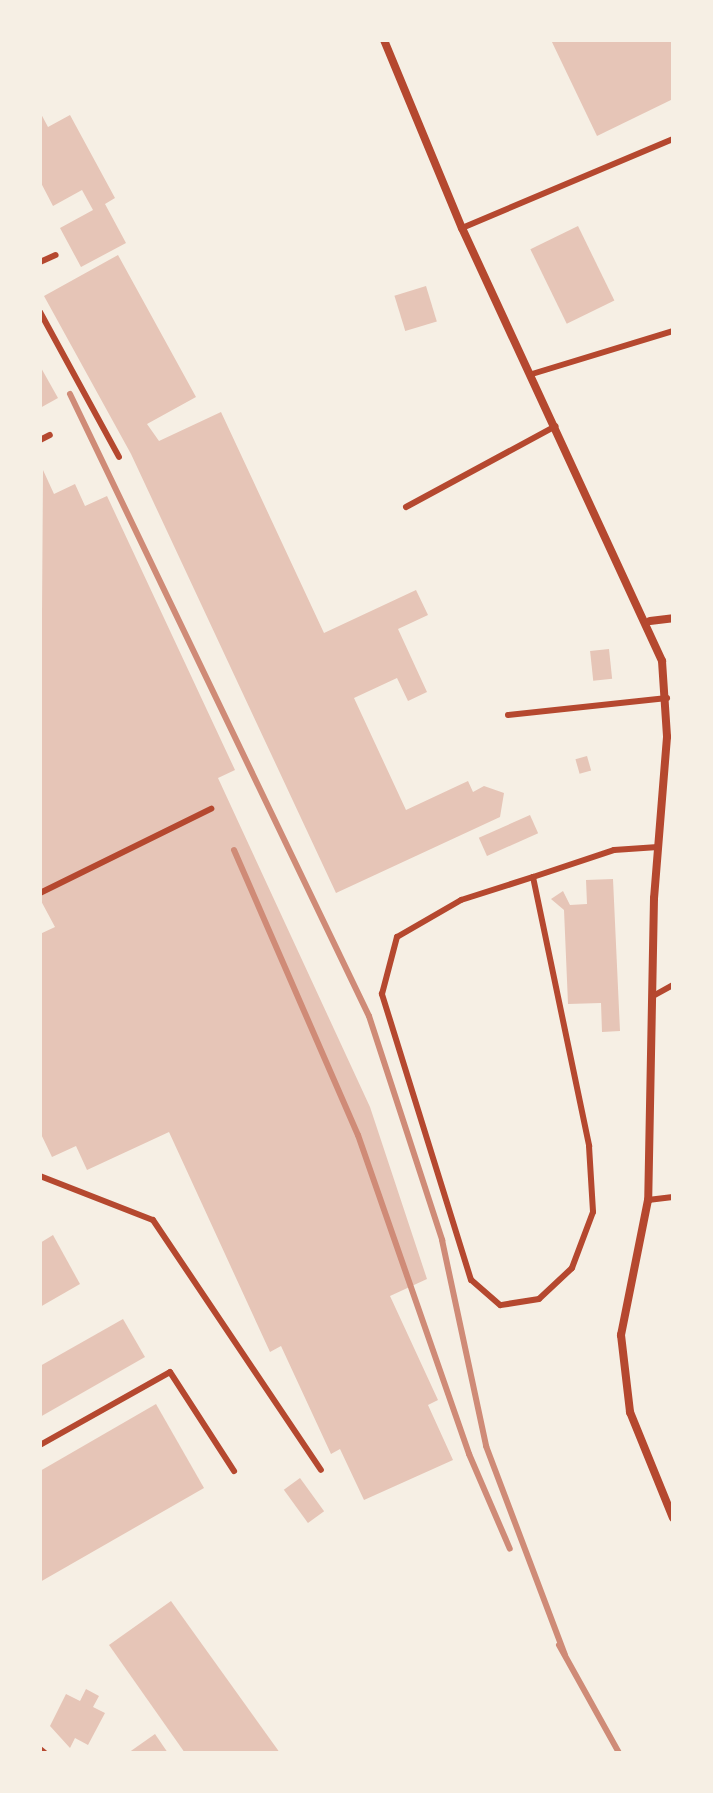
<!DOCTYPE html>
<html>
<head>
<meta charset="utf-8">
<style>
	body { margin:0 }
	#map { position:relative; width:713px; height:1793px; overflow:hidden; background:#f6efe4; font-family:"Golos Text",sans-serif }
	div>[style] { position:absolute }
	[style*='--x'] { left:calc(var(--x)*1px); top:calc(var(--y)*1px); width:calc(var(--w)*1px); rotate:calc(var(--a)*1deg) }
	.building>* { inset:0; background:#e6c5b7; transform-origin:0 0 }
	.service>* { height:6px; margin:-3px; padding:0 3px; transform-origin:3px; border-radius:3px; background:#b5482f }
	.minor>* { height:8px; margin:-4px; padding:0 4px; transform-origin:4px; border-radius:4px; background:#b5482f }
	.rail>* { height:6px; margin:-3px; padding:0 3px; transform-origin:3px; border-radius:3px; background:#cf8b77 }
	span { translate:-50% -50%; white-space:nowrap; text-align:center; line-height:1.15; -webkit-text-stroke:6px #f6efe4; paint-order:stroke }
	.frame { position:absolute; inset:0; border:42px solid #f6efe4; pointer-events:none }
</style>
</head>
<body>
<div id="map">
	<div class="building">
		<i style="clip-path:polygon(551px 40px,673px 40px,673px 99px,597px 136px)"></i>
		<i style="clip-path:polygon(40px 112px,48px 127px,70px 115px,115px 198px,105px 204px,126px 243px,81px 267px,60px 228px,93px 210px,82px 190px,53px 206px,40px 181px)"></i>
		<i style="left:578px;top:226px;width:83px;height:53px;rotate:64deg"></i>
		<i style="clip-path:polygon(118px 255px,196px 397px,147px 424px,159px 441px,221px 412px,324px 633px,416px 590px,428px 615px,398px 629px,427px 692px,408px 701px,397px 678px,354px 698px,406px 810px,468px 781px,473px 792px,484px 786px,504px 793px,500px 817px,336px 893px,131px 454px,44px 296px)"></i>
		<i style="left:426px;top:286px;width:37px;height:33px;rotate:73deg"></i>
		<i style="clip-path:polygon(40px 366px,58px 398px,40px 408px)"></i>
		<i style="clip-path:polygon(43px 470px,54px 494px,75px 484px,85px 506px,107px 496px,235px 770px,218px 778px,370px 1107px,427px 1279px,390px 1296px,438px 1400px,428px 1405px,453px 1460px,364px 1500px,340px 1449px,331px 1454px,281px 1346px,270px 1352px,169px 1132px,87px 1170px,76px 1146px,52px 1157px,40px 1132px,40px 934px,55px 927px,40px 899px)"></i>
		<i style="left:609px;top:649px;width:30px;height:19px;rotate:84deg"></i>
		<i style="left:587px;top:756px;width:15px;height:12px;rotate:74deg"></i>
		<i style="left:530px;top:815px;width:20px;height:56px;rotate:66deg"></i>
		<i style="clip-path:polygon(613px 879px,620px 1031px,602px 1032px,601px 1003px,568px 1004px,564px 910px,551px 899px,563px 891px,570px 905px,587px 904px,586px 880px)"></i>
		<i style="clip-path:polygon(53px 1235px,80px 1284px,40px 1307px,40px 1243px)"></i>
		<i style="clip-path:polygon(123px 1319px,145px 1357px,40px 1417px,40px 1366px)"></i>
		<i style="clip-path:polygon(156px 1404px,204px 1488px,40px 1582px,40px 1471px)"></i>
		<i style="left:300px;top:1478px;width:41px;height:20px;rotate:54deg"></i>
		<i style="clip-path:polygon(171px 1601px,280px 1753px,185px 1753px,109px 1645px)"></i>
		<i style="clip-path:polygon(86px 1689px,99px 1696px,93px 1707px,105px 1713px,88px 1745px,75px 1738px,70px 1748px,50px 1726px,66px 1694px,80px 1701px)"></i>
		<i style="clip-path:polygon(155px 1734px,168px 1753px,128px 1753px)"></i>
	</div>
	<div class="service">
		<i style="--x:462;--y:228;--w:229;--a:-22.9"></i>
		<i style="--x:40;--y:262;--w:17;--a:-24"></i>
		<i style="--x:40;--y:312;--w:165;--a:61.4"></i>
		<i style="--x:532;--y:374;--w:147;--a:-17"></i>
		<i style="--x:40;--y:440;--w:11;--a:-27"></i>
		<i style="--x:406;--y:507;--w:170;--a:-28.4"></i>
		<i style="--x:508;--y:715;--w:160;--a:-6.1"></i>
		<i style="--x:533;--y:877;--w:275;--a:78.2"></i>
		<i style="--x:589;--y:1146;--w:66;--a:86.5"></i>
		<i style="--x:593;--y:1212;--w:60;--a:110.6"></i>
		<i style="--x:572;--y:1268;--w:45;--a:136.8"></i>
		<i style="--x:539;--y:1299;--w:39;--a:171"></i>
		<i style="--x:500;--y:1305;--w:38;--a:-139"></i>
		<i style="--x:471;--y:1280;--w:300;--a:-107.3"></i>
		<i style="--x:382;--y:994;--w:59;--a:-75.3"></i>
		<i style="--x:397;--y:937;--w:74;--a:-30"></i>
		<i style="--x:461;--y:900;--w:76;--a:-17.7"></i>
		<i style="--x:533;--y:877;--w:85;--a:-18.4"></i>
		<i style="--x:614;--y:850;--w:44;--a:-3.9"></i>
		<i style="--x:40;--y:893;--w:191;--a:-26.2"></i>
		<i style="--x:653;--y:996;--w:23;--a:-29"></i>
		<i style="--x:40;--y:1176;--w:121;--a:21.3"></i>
		<i style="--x:153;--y:1220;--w:301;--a:56.1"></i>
		<i style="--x:648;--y:1200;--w:25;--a:-7"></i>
		<i style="--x:40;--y:1445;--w:149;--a:-29.3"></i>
		<i style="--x:170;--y:1372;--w:118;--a:57.1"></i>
		<i style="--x:40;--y:1749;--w:6;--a:39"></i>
	</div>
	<div class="minor">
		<i style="--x:384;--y:40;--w:204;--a:67.5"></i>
		<i style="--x:462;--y:228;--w:477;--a:65.2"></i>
		<i style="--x:662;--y:661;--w:76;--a:86.2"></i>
		<i style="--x:667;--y:737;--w:162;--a:94.6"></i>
		<i style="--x:654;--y:898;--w:302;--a:91.1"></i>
		<i style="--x:648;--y:1200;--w:138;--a:101.3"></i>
		<i style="--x:621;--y:1335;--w:78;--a:83.3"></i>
		<i style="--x:630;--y:1412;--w:114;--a:67.9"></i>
		<i style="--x:650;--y:621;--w:23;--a:-7"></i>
	</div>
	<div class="rail">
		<i style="--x:70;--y:394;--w:690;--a:64.33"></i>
		<i style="--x:369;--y:1016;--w:236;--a:71.9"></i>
		<i style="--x:442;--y:1240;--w:211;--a:77.9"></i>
		<i style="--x:486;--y:1446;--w:223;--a:69.3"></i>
		<i style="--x:234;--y:850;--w:311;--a:66.5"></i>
		<i style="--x:358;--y:1135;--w:338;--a:70.8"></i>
		<i style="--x:469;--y:1454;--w:103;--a:66.7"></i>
		<i style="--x:559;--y:1645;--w:124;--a:60.9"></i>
	</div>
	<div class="frame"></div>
</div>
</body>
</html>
